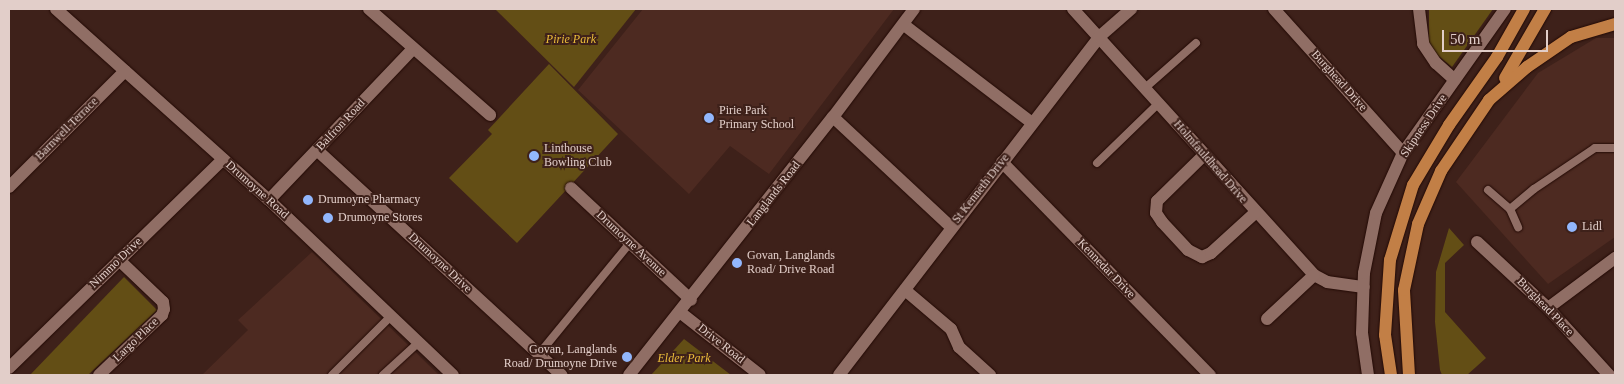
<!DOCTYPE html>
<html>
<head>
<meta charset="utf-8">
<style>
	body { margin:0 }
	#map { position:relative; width:1624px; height:384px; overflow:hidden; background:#3e211a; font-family:"Times New Roman",serif }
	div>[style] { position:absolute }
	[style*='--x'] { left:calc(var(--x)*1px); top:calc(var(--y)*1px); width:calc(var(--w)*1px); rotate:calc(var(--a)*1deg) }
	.built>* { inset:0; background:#4d2a21 }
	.green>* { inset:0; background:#634e15 }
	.roads { filter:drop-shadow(0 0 1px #230a05) drop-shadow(0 0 1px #230a05) }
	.service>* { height:8px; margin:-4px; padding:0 4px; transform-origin:4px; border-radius:4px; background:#906e65 }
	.minor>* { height:12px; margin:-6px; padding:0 6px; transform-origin:6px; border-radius:6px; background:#906e65 }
	.tertiary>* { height:12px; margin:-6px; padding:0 6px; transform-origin:6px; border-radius:6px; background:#906e65 }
	.primary>* { height:12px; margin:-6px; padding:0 6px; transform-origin:6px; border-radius:6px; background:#c27f46 }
	.dots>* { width:14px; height:14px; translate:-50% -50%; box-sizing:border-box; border:2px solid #3e211a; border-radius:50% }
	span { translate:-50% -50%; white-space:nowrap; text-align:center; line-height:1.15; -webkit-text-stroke:4px #3e211a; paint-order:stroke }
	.park-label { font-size:12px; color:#ecbd3a; font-style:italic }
	.street-label { font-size:12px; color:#e2cec9 }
	.poi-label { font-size:12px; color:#e2cec9 }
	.left { translate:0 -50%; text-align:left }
	.right { translate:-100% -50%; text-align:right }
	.frame { position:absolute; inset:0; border:10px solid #e2cec9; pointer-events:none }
	.scale { position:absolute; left:1442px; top:30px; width:106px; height:22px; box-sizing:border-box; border:2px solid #e2cec9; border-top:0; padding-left:6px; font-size:15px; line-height:18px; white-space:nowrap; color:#e2cec9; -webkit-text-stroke:4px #3e211a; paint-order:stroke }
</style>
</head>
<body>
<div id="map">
	<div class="built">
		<i style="clip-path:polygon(643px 9px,894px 9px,769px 174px,730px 146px,689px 194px,578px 90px)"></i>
		<i style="clip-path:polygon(1596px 38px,1615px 38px,1615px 237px,1548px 284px,1456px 182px,1538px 73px)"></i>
		<i style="clip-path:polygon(312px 252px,439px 375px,202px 375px,248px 330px,238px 320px)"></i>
	</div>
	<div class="green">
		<i style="clip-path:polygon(495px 9px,636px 9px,574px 87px)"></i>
		<i style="clip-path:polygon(1429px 9px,1493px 9px,1452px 67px,1429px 48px)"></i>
		<i style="clip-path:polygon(549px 64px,618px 134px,517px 243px,449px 178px,492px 134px,488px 130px)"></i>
		<i style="clip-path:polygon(1449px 228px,1464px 245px,1445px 263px,1445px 312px,1486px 358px,1467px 375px,1442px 375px,1440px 370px,1435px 322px,1436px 272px)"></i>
		<i style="clip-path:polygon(124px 277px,157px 310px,88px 375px,30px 375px)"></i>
		<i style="clip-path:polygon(684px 339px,731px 375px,651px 375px)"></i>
	</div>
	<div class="roads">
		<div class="service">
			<i style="--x:1145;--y:88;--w:68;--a:-41.4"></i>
			<i style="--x:1097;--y:163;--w:86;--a:-44.1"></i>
			<i style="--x:1488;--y:190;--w:29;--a:41"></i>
			<i style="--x:1510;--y:209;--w:20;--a:66"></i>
			<i style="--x:1510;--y:209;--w:31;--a:-40"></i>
			<i style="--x:1534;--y:189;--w:73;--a:-33.9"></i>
			<i style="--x:1595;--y:148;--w:20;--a:0"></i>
			<i style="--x:539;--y:354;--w:144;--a:-50.7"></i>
			<i style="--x:332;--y:375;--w:83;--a:-45"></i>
			<i style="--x:383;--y:375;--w:49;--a:-42.5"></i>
		</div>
		<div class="minor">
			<i style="--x:56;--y:9;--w:286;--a:41.9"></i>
			<i style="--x:269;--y:200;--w:254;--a:43.6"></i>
			<i style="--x:369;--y:9;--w:161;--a:41.2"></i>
			<i style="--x:1073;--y:9;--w:359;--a:47.8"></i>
			<i style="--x:1314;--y:275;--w:15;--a:28"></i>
			<i style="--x:1327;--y:282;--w:37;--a:8"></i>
			<i style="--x:1274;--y:9;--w:193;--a:48.1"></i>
			<i style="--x:1419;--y:9;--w:35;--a:83"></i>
			<i style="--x:1423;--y:44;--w:23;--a:56"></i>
			<i style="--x:1436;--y:63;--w:25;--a:42"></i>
			<i style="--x:904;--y:25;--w:161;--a:37.4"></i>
			<i style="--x:833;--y:117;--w:161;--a:43"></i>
			<i style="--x:318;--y:151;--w:331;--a:42.6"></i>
			<i style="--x:1204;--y:155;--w:66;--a:135.6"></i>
			<i style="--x:1157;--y:201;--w:12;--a:95"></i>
			<i style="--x:1156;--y:213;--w:11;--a:56"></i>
			<i style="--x:1162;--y:222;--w:38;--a:47"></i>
			<i style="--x:1188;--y:250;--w:16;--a:27"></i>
			<i style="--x:1202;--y:257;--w:10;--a:-24"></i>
			<i style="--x:1211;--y:253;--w:59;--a:-42.3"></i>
			<i style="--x:1002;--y:162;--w:298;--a:45.7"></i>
			<i style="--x:9;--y:187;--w:164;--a:-45"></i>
			<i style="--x:571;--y:188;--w:164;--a:43"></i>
			<i style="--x:269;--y:200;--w:209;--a:-46.4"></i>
			<i style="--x:1477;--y:242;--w:97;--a:42.9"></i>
			<i style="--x:1548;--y:308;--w:91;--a:47.7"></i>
			<i style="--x:905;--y:290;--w:60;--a:40.3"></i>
			<i style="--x:951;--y:329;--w:20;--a:66"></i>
			<i style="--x:959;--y:347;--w:42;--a:42.1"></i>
			<i style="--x:1548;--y:308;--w:84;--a:-36.7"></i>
			<i style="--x:1267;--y:319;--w:64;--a:-43.1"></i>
			<i style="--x:9;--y:368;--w:299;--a:-44.3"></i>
			<i style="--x:99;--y:375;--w:87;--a:-43.6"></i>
			<i style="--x:162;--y:315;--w:6;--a:-72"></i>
			<i style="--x:164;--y:309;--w:7;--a:-98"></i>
			<i style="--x:163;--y:302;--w:61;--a:-136.3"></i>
			<i style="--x:839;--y:375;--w:426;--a:-52.4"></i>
			<i style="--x:1099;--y:37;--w:43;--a:-41.2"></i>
			<i style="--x:1368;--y:375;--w:42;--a:-98.1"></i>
			<i style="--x:1362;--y:333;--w:60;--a:-88.1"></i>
			<i style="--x:1364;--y:273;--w:61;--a:-78.7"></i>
			<i style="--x:1376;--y:213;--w:66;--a:-65.8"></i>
			<i style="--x:1403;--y:153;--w:176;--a:-54.7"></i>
		</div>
		<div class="tertiary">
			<i style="--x:681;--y:313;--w:100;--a:38.1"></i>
			<i style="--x:629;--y:375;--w:329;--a:-51.7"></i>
			<i style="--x:833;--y:117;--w:135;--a:-53.1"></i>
		</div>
		<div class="primary">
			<i style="--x:1505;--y:78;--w:80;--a:-59.9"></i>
			<i style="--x:1391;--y:375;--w:40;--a:-98.5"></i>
			<i style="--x:1385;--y:335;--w:75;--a:-86.2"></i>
			<i style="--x:1390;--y:260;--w:78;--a:-73"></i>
			<i style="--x:1413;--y:185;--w:70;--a:-59"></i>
			<i style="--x:1449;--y:125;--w:83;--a:-54.8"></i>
			<i style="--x:1497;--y:57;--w:55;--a:-60.6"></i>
			<i style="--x:1409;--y:375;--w:85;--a:-93.4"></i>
			<i style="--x:1404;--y:290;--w:67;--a:-78"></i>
			<i style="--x:1418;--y:224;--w:58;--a:-66.5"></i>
			<i style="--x:1441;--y:171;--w:86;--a:-55.9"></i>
			<i style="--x:1489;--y:100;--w:50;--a:-41"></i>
			<i style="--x:1527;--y:67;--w:53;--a:-34.3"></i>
			<i style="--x:1571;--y:37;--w:46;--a:-16.5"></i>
		</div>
	</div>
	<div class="dots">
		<i style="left:709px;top:118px;background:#92b7fd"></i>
		<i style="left:534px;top:156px;background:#92b7fd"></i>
		<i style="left:308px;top:200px;background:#92b7fd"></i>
		<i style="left:328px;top:218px;background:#92b7fd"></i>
		<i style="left:1572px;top:227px;background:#92b7fd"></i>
		<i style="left:737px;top:263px;background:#92b7fd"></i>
		<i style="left:627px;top:357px;background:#92b7fd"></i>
	</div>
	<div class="park-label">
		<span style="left:571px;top:40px">Pirie Park</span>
		<span style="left:684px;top:359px">Elder Park</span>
	</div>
	<div class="street-label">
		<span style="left:1339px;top:81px;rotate:48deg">Burghead Drive</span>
		<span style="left:341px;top:125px;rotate:-47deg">Balfron Road</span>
		<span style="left:1424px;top:126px;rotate:-56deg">Skipness Drive</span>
		<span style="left:67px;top:129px;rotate:-45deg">Barnwell Terrace</span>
		<span style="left:1210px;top:162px;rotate:49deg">Holmfauldhead Drive</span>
		<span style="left:981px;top:189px;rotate:-52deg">St Kenneth Drive</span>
		<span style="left:257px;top:190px;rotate:42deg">Drumoyne Road</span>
		<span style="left:774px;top:194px;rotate:-52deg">Langlands Road</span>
		<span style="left:631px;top:244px;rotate:43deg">Drumoyne Avenue</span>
		<span style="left:116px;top:263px;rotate:-44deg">Nimmo Drive</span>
		<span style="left:440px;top:263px;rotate:43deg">Drumoyne Drive</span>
		<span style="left:1106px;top:269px;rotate:46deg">Kennedar Drive</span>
		<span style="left:1545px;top:307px;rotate:46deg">Burghead Place</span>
		<span style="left:136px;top:340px;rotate:-44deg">Largo Place</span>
		<span style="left:721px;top:344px;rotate:38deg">Drive Road</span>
	</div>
	<div class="poi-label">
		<span class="left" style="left:719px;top:118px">Pirie Park<br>Primary School</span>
		<span class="left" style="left:544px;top:156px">Linthouse<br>Bowling Club</span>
		<span class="left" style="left:318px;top:200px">Drumoyne Pharmacy</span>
		<span class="left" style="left:338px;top:218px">Drumoyne Stores</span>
		<span class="left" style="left:1582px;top:227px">Lidl</span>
		<span class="left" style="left:747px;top:263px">Govan, Langlands<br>Road/ Drive Road</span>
		<span class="right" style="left:617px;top:357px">Govan, Langlands<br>Road/ Drumoyne Drive</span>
	</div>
	<div class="frame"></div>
	<div class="scale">50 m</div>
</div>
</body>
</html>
